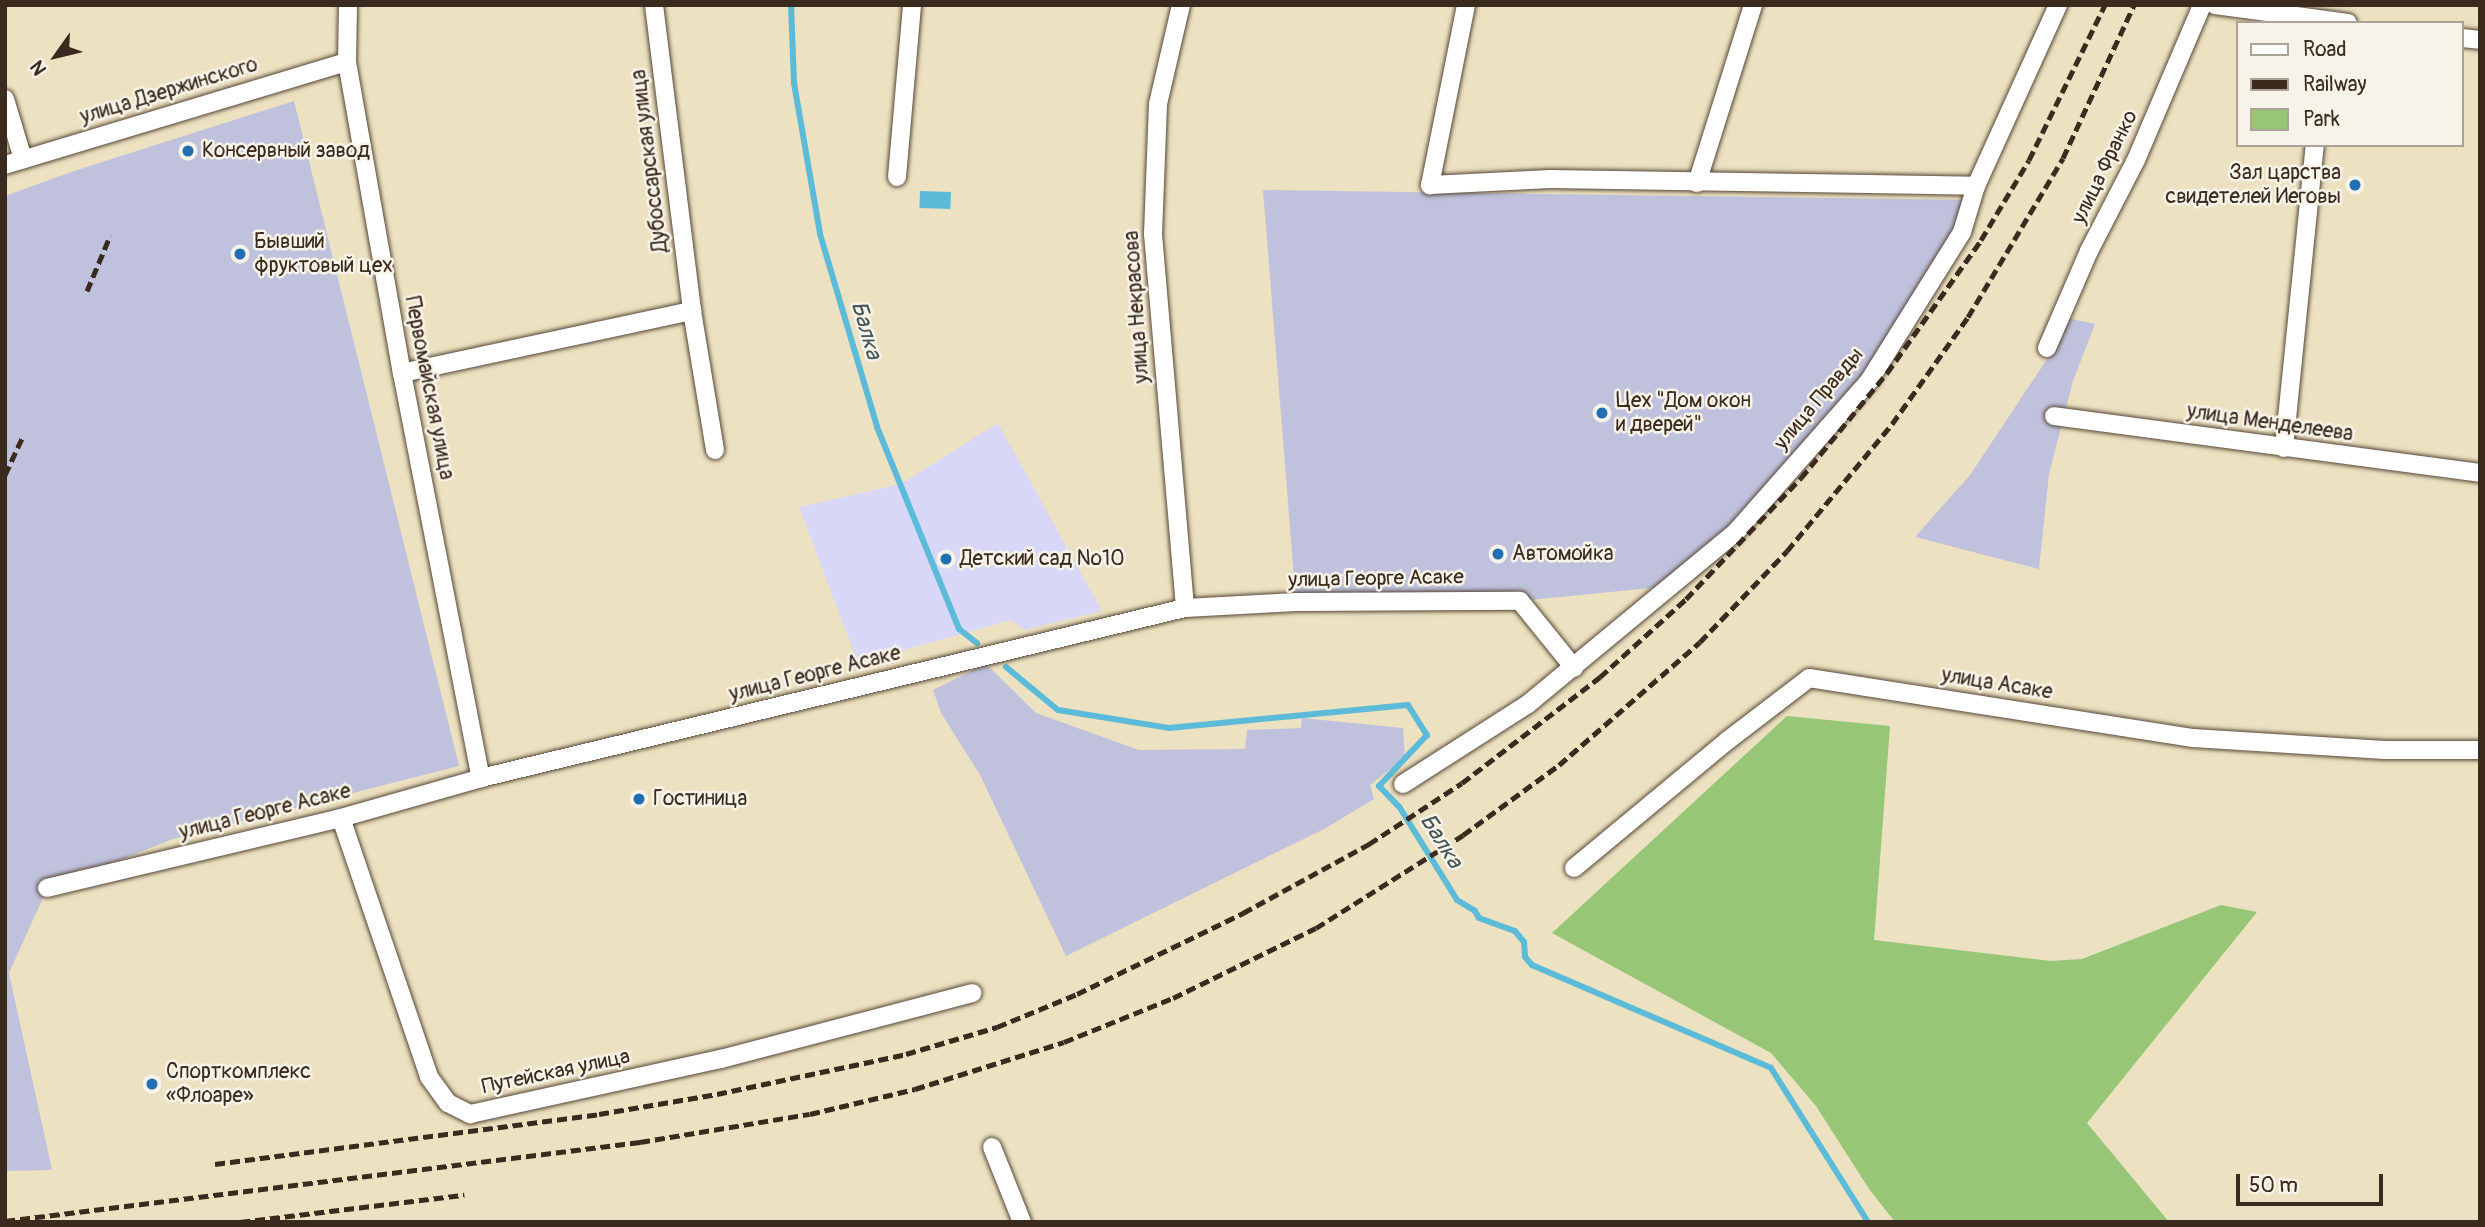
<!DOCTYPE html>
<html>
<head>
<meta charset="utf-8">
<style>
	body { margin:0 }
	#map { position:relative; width:2485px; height:1227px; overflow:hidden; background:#ece1c0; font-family:Pangolin,sans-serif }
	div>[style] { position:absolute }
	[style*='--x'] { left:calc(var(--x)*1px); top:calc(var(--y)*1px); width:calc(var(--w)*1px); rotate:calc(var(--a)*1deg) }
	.built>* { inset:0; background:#d9d7f8 }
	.industrial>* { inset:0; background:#c0c2dd }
	.green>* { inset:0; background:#97c776 }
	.water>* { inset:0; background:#5bbbd9; transform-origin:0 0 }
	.stream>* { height:6px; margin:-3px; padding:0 3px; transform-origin:3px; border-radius:3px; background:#5bbbd9 }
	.roads { filter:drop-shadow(0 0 2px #564536) drop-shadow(0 0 2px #564536) }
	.street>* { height:18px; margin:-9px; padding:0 9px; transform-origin:9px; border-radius:9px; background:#fff }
	.rail>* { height:5px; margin-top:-2.5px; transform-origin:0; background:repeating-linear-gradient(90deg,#3b2a1e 0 10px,transparent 0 15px) }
	.dots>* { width:19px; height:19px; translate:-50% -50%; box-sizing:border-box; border:4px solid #f7f3e8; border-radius:50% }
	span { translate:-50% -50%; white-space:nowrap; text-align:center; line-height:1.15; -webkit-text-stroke:5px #f7f3e8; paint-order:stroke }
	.street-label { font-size:21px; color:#3b2a1e }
	.poi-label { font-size:21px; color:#3b2a1e }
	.left { translate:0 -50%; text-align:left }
	.right { translate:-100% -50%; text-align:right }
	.water-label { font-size:23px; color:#455656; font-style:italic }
	.frame { position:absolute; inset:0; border:7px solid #3b2a1e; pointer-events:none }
	.legend { position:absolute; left:2236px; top:21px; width:228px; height:126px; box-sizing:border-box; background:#f7f3e8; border:2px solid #aca397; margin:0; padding:9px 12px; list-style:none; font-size:21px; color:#3b2a1e }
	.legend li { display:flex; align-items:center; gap:14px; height:35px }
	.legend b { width:35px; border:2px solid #aca397 }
	.north { position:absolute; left:21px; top:21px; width:70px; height:70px; -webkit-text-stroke:5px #f7f3e8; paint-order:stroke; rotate:236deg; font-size:19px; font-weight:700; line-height:28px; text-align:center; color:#3b2a1e }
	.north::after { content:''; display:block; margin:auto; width:24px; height:32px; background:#3b2a1e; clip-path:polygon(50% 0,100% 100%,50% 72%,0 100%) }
	.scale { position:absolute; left:2236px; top:1174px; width:147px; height:32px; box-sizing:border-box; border:4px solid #3b2a1e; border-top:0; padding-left:9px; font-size:21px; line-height:24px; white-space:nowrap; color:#3b2a1e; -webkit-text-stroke:5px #f7f3e8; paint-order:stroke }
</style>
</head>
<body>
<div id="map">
	<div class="built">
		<i style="clip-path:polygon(998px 423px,1102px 611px,1024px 630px,1011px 620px,858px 663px,799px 507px,901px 484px)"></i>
	</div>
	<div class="industrial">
		<i style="clip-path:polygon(294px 101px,459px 766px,173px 839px,47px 889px,9px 973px,52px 1170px,5px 1171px,5px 196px,74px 171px)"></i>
		<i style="clip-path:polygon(1263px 190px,1972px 200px,1869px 381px,1672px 586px,1520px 601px,1296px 602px)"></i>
		<i style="clip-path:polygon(2067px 318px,2095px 324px,2073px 381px,2049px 474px,2039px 569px,1915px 537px,1970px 475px,2053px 350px)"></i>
		<i style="clip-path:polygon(986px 664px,1036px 713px,1139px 750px,1245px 749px,1247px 730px,1301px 728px,1302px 718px,1403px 728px,1405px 758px,1370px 785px,1374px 799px,1326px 828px,1066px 956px,980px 775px,941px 713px,933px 690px)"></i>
	</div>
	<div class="green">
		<i style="clip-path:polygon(1787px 716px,1890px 726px,1874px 940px,2051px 961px,2082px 959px,2221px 905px,2257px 912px,2087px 1123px,2169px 1222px,1895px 1222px,1869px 1189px,1816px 1106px,1771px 1053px,1552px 933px)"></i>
	</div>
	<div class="water">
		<i style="left:920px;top:191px;width:31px;height:17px;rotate:2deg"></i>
	</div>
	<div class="stream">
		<i style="--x:791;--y:5;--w:78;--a:87.8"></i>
		<i style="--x:794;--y:83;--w:153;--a:80.2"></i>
		<i style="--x:820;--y:234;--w:201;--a:73.5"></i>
		<i style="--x:877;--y:427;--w:218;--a:67.9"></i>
		<i style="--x:959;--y:629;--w:23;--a:38"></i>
		<i style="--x:1006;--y:667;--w:67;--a:39.6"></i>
		<i style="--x:1058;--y:710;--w:112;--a:9.2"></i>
		<i style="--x:1169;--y:728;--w:240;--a:-5.5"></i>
		<i style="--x:1408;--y:705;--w:36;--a:58"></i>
		<i style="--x:1427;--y:735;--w:70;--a:133.3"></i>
		<i style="--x:1379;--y:786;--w:30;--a:46"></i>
		<i style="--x:1400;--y:808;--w:108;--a:58.2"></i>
		<i style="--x:1457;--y:900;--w:21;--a:31"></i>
		<i style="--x:1475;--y:911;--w:8;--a:60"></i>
		<i style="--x:1479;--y:918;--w:38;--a:20"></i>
		<i style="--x:1515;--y:931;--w:14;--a:51"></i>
		<i style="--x:1524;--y:942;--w:15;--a:86"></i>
		<i style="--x:1525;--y:957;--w:11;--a:49"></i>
		<i style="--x:1532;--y:965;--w:260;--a:23.3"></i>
		<i style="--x:1771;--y:1068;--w:182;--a:57.8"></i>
	</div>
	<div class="roads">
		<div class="street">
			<i style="--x:348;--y:5;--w:57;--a:91"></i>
			<i style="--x:347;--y:62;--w:316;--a:80"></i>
			<i style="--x:402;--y:373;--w:413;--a:79"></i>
			<i style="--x:654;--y:5;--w:308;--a:82.9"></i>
			<i style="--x:692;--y:311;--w:141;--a:80.6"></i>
			<i style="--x:1181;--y:5;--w:102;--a:103.1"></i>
			<i style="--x:1158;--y:104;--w:130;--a:92.2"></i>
			<i style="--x:1153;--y:234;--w:375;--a:85.1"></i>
			<i style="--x:1466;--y:5;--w:184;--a:101.3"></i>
			<i style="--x:1430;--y:185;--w:120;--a:-2.9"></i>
			<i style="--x:1550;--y:179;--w:426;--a:0.9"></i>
			<i style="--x:2215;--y:5;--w:134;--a:7.7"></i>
			<i style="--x:2462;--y:38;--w:18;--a:6"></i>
			<i style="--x:5;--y:99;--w:63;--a:73.3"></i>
			<i style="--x:5;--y:165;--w:357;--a:-16.8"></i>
			<i style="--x:897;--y:177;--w:173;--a:-85"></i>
			<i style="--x:1697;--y:183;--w:187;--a:-72.5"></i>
			<i style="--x:2047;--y:348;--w:106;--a:-66.6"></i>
			<i style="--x:2089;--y:251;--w:102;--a:-62.7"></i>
			<i style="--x:2136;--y:160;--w:168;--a:-66.9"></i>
			<i style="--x:402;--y:373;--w:297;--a:-12.1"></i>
			<i style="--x:2054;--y:416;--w:430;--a:7.6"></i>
			<i style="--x:2284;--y:448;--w:305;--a:-84.2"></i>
			<i style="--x:1403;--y:784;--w:148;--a:-32.6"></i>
			<i style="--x:1528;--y:704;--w:268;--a:-39.6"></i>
			<i style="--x:1735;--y:533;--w:203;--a:-48.6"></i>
			<i style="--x:1869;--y:381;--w:176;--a:-58"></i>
			<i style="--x:1962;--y:232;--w:48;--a:-73.1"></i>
			<i style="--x:1976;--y:186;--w:199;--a:-65.6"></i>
			<i style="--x:341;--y:818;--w:274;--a:71.2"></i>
			<i style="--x:429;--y:1077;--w:32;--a:54"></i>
			<i style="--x:448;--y:1103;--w:25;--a:27"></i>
			<i style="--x:470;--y:1114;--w:257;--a:-12.4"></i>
			<i style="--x:721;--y:1059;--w:260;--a:-14.7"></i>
			<i style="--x:1574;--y:868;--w:199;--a:-39.7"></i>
			<i style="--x:1727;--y:741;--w:103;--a:-37.5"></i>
			<i style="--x:1809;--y:678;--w:389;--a:8.9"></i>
			<i style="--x:2193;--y:738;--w:192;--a:3.6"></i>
			<i style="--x:2385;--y:750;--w:95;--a:0"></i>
			<i style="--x:47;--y:888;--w:302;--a:-13.4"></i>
			<i style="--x:341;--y:818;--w:146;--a:-15.9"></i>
			<i style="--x:481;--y:778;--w:724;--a:-13.58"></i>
			<i style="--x:1185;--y:608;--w:111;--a:-3.1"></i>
			<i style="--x:1296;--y:602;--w:224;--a:-0.3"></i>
			<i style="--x:1520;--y:601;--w:86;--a:51.1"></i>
			<i style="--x:992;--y:1147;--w:81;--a:68.2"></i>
		</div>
	</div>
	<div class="rail">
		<i style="--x:87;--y:291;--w:60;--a:-67.3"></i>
		<i style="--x:5;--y:475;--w:43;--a:-65.2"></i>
		<i style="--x:215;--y:1164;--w:387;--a:-7.4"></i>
		<i style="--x:599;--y:1114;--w:120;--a:-9.6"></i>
		<i style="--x:717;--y:1094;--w:193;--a:-11.9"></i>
		<i style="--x:906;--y:1054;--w:95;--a:-16.5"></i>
		<i style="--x:997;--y:1027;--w:87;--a:-22.4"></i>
		<i style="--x:1077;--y:994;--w:185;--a:-26"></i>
		<i style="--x:1243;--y:913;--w:144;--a:-28.7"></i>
		<i style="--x:1369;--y:844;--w:111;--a:-33.3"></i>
		<i style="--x:1462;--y:783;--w:174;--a:-37.5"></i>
		<i style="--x:1600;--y:677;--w:116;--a:-42.2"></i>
		<i style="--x:1686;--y:599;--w:167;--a:-46.5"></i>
		<i style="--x:1801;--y:478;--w:136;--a:-50.7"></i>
		<i style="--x:1887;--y:373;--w:163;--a:-54.7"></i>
		<i style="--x:1981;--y:240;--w:93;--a:-59"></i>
		<i style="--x:2029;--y:160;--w:173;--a:-63.9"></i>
		<i style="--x:5;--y:1221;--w:640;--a:-7.09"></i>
		<i style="--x:640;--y:1142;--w:172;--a:-9.4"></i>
		<i style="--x:810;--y:1114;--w:108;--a:-13.4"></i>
		<i style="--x:915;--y:1089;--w:156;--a:-17.5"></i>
		<i style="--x:1064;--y:1042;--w:118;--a:-22"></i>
		<i style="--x:1173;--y:998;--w:159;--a:-26.1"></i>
		<i style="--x:1316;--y:928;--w:174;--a:-32.3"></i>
		<i style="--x:1463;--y:835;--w:119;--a:-36.1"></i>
		<i style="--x:1559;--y:765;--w:187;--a:-41.1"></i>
		<i style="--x:1700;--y:642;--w:126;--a:-46.3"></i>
		<i style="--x:1787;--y:551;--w:165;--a:-50.4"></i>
		<i style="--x:1892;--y:424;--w:131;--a:-54.6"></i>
		<i style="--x:1968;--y:317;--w:185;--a:-59.1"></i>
		<i style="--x:2063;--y:158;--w:169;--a:-65.1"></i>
		<i style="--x:240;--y:1222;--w:226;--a:-6.9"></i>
	</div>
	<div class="dots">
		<i style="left:188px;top:151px;background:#1f6fb2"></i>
		<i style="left:2355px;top:185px;background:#1f6fb2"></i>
		<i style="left:240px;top:254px;background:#1f6fb2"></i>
		<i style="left:1602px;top:413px;background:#1f6fb2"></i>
		<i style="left:1498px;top:554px;background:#1f6fb2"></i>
		<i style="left:946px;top:559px;background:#1f6fb2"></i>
		<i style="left:639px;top:799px;background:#1f6fb2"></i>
		<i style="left:152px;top:1084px;background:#1f6fb2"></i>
	</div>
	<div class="street-label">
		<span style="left:169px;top:91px;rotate:-17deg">улица Дзержинского</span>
		<span style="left:650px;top:161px;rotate:-97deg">Дубоссарская улица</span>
		<span style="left:2105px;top:167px;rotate:-64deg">улица Франко</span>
		<span style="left:1137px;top:307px;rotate:-94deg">улица Некрасова</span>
		<span style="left:429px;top:388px;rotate:79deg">Первомайская улица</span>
		<span style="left:1819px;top:399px;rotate:-50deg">улица Правды</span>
		<span style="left:2270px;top:423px;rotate:8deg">улица Менделеева</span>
		<span style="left:1376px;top:579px;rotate:-1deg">улица Георге Асаке</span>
		<span style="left:815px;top:674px;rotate:-14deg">улица Георге Асаке</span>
		<span style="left:1997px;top:684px;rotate:9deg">улица Асаке</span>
		<span style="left:265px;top:812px;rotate:-14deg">улица Георге Асаке</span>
		<span style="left:556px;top:1072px;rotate:-12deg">Путейская улица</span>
	</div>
	<div class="poi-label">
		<span class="left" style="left:202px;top:151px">Консервный завод</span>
		<span class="right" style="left:2341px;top:185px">Зал царства<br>свидетелей Иеговы</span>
		<span class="left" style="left:254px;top:254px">Бывший<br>фруктовый цех</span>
		<span class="left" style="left:1616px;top:413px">Цех "Дом окон<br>и дверей"</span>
		<span class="left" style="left:1512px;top:554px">Автомойка</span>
		<span class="left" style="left:960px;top:559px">Детский сад №10</span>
		<span class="left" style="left:653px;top:799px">Гостиница</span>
		<span class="left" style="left:166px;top:1084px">Спорткомплекс<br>«Флоаре»</span>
	</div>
	<div class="water-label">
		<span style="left:866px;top:330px;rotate:74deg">Балка</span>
		<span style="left:1441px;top:841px;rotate:58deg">Балка</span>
	</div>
	<div class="frame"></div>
	<ul class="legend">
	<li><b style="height:9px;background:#fff"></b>Road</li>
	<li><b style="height:9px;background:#3b2a1e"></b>Railway</li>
	<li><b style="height:19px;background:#97c776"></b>Park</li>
	</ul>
	<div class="north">N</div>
	<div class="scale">50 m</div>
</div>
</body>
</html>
